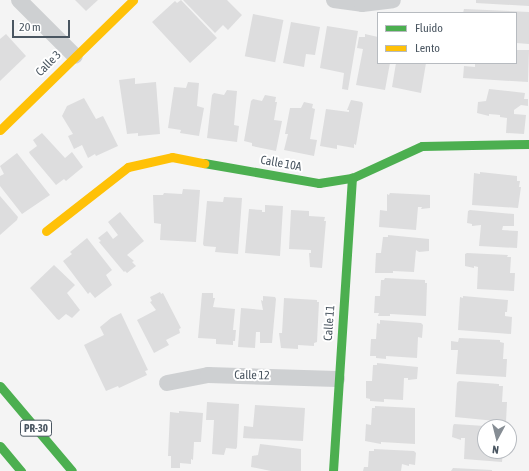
<!DOCTYPE html>
<html>
<head>
<meta charset="utf-8">
<style>
	body { margin:0 }
	#map { position:relative; width:529px; height:471px; overflow:hidden; background:#f4f4f4; font-family:"Asap Condensed",sans-serif }
	div>[style] { position:absolute }
	[style*='--x'] { left:calc(var(--x)*1px); top:calc(var(--y)*1px); width:calc(var(--w)*1px); rotate:calc(var(--a)*1deg) }
	.building>* { inset:0; background:#ddddde; transform-origin:0 0 }
	.street>* { height:16px; margin:-8px; padding:0 8px; transform-origin:8px; border-radius:8px; background:#ced0d2 }
	.fast>* { height:9px; margin:-4.5px; padding:0 4.5px; transform-origin:4.5px; border-radius:4.5px; background:#4caf50 }
	.slow>* { height:9px; margin:-4.5px; padding:0 4.5px; transform-origin:4.5px; border-radius:4.5px; background:#ffc107 }
	span { translate:-50% -50%; white-space:nowrap; text-align:center; line-height:1.15; -webkit-text-stroke:4px #fff; paint-order:stroke }
	.shield-label span { padding:1px 3px; background:#fff; border:1px solid; border-radius:3px; -webkit-text-stroke-width:0 }
	.shield-label { font-size:11px; color:#4a5661; font-weight:700 }
	.street-label { font-size:12px; color:#4a5661 }
	.legend { position:absolute; left:377px; top:12px; width:140px; height:52px; box-sizing:border-box; background:#fff; border:1px solid #b7bbc0; margin:0; padding:5px 7px; list-style:none; font-size:12px; color:#4a5661 }
	.legend li { display:flex; align-items:center; gap:8px; height:20px }
	.legend b { width:20px; border:1px solid #b7bbc0 }
	.north { position:absolute; left:477px; top:419px; width:40px; height:40px; box-sizing:border-box; background:#fff; border:1px solid #b7bbc0; border-radius:50%; rotate:187deg; font-size:11px; font-weight:700; line-height:16px; text-align:center; color:#4a5661 }
	.north::after { content:''; display:block; margin:auto; width:14px; height:18px; background:#868d94; clip-path:polygon(50% 0,100% 100%,50% 72%,0 100%) }
	.scale { position:absolute; left:12px; top:20px; width:58px; height:18px; box-sizing:border-box; border:2px solid #4a5661; border-top:0; padding-left:5px; font-size:12px; line-height:14px; white-space:nowrap; color:#4a5661; -webkit-text-stroke:3px #fff; paint-order:stroke }
</style>
</head>
<body>
<div id="map">
	<div class="building">
		<i style="clip-path:polygon(75px 0,98px 0,86px 11px)"></i>
		<i style="clip-path:polygon(181px 0,217px 38px,190px 63px,152px 22px,175px 1px,177px 3px)"></i>
		<i style="clip-path:polygon(183px 0,227px 0,242px 15px,228px 30px,223px 25px,215px 33px)"></i>
		<i style="clip-path:polygon(476px 0,529px 0,529px 6px,476px 3px)"></i>
		<i style="clip-path:polygon(464px 9px,529px 12px,529px 44px,516px 43px,516px 13px,463px 13px)"></i>
		<i style="left:253px;top:14px;width:31px;height:43px;rotate:11deg"></i>
		<i style="clip-path:polygon(291px 22px,320px 27px,315px 55px,306px 54px,304px 67px,283px 63px)"></i>
		<i style="clip-path:polygon(327px 26px,358px 31px,348px 90px,342px 89px,344px 73px,320px 68px)"></i>
		<i style="clip-path:polygon(6px 34px,26px 56px,0 81px,0 39px)"></i>
		<i style="clip-path:polygon(365px 34px,378px 37px,378px 63px,390px 63px,385px 90px,356px 85px,363px 49px,357px 48px,359px 37px,365px 37px)"></i>
		<i style="clip-path:polygon(516px 50px,529px 50px,528px 82px,463px 78px,464px 66px,475px 67px,475px 63px,516px 63px)"></i>
		<i style="clip-path:polygon(396px 63px,426px 63px,421px 93px,392px 87px)"></i>
		<i style="clip-path:polygon(135px 78px,135px 84px,156px 82px,160px 134px,138px 136px,138px 133px,127px 134px,119px 80px)"></i>
		<i style="clip-path:polygon(188px 82px,199px 83px,197px 106px,204px 108px,199px 136px,180px 133px,181px 130px,168px 128px,174px 87px,186px 88px)"></i>
		<i style="clip-path:polygon(489px 89px,525px 93px,524px 99px,528px 99px,528px 106px,521px 105px,514px 110px,514px 114px,526px 115px,524px 134px,506px 133px,507px 118px,500px 117px,500px 115px,489px 114px,489px 116px,477px 113px,478px 102px,486px 101px)"></i>
		<i style="clip-path:polygon(227px 90px,237px 91px,234px 125px,239px 126px,237px 142px,207px 138px,212px 95px,214px 93px,224px 95px)"></i>
		<i style="clip-path:polygon(265px 95px,276px 97px,275px 102px,277px 102px,274px 120px,282px 121px,276px 151px,252px 146px,252px 143px,244px 141px,251px 101px,253px 99px,262px 101px)"></i>
		<i style="clip-path:polygon(84px 98px,96px 119px,103px 116px,118px 146px,96px 156px,95px 154px,88px 158px,82px 145px,74px 149px,68px 136px,73px 134px,62px 116px,67px 106px)"></i>
		<i style="clip-path:polygon(351px 100px,362px 102px,363px 104px,356px 145px,354px 144px,354px 148px,337px 145px,337px 149px,320px 146px,326px 109px,349px 112px,349px 110px,347px 110px)"></i>
		<i style="clip-path:polygon(304px 102px,313px 104px,312px 108px,315px 109px,310px 139px,317px 140px,314px 156px,284px 150px,288px 134px,285px 134px,290px 108px,301px 108px)"></i>
		<i style="clip-path:polygon(42px 133px,65px 158px,72px 152px,83px 167px,66px 181px,64px 179px,56px 185px,30px 154px,29px 152px,37px 146px,33px 140px)"></i>
		<i style="clip-path:polygon(17px 153px,50px 195px,22px 214px,0 186px,0 176px,4px 174px,0 166px)"></i>
		<i style="clip-path:polygon(480px 172px,517px 176px,517px 181px,520px 181px,519px 187px,521px 187px,518px 208px,472px 205px,474px 173px,480px 174px)"></i>
		<i style="clip-path:polygon(183px 189px,200px 190px,196px 242px,160px 240px,161px 224px,154px 223px,153px 195px,163px 195px,164px 193px,182px 194px)"></i>
		<i style="clip-path:polygon(390px 193px,430px 195px,430px 208px,421px 209px,422px 207px,418px 207px,416px 230px,379px 227px,380px 210px,387px 211px,387px 194px,389px 195px)"></i>
		<i style="clip-path:polygon(0 196px,18px 217px,17px 220px,0 235px)"></i>
		<i style="clip-path:polygon(224px 197px,242px 198px,238px 254px,215px 252px,216px 247px,204px 246px,203px 244px,207px 201px,223px 202px)"></i>
		<i style="clip-path:polygon(265px 205px,283px 206px,280px 256px,245px 253px,249px 209px,262px 210px,262px 212px,265px 212px)"></i>
		<i style="clip-path:polygon(291px 210px,309px 211px,309px 216px,325px 217px,324px 221px,326px 221px,322px 268px,310px 267px,309px 253px,311px 253px,311px 250px,289px 249px)"></i>
		<i style="clip-path:polygon(470px 210px,514px 214px,514px 226px,503px 226px,502px 230px,518px 231px,517px 248px,479px 246px,481px 225px,472px 226px,472px 224px,467px 223px,468px 211px)"></i>
		<i style="clip-path:polygon(120px 212px,144px 241px,127px 255px,134px 261px,132px 262px,136px 266px,127px 273px,125px 271px,124px 272px,99px 242px,101px 241px,98px 238px,107px 231px,113px 239px,118px 235px,108px 222px)"></i>
		<i style="clip-path:polygon(388px 235px,429px 239px,429px 251px,419px 252px,416px 250px,414px 272px,393px 271px,393px 273px,375px 273px,376px 253px,381px 253px,383px 237px,388px 237px)"></i>
		<i style="clip-path:polygon(87px 238px,112px 270px,106px 275px,112px 285px,95px 298px,90px 292px,88px 294px,63px 261px,72px 254px,70px 252px)"></i>
		<i style="clip-path:polygon(467px 253px,508px 255px,507px 257px,511px 257px,510px 273px,515px 273px,514px 291px,477px 289px,478px 267px,474px 266px,474px 268px,465px 266px,465px 254px)"></i>
		<i style="clip-path:polygon(54px 265px,75px 285px,67px 293px,80px 310px,72px 318px,66px 314px,59px 320px,57px 319px,30px 288px)"></i>
		<i style="clip-path:polygon(385px 278px,425px 280px,425px 283px,427px 283px,426px 316px,390px 314px,390px 316px,378px 316px,379px 313px,374px 313px,375px 296px,380px 296px,381px 280px,384px 280px)"></i>
		<i style="clip-path:polygon(160px 292px,161px 294px,163px 293px,181px 328px,179px 329px,180px 333px,166px 340px,169px 345px,154px 353px,137px 320px,156px 310px,150px 302px,152px 301px,150px 297px)"></i>
		<i style="clip-path:polygon(202px 293px,213px 293px,213px 298px,215px 298px,213px 307px,235px 309px,233px 330px,236px 330px,235px 341px,233px 341px,233px 345px,216px 344px,216px 339px,198px 338px)"></i>
		<i style="clip-path:polygon(263px 296px,275px 297px,276px 299px,272px 343px,260px 343px,260px 332px,256px 332px,255px 348px,238px 347px,241px 308px,263px 310px,261px 300px,263px 301px)"></i>
		<i style="clip-path:polygon(463px 296px,508px 300px,507px 312px,505px 312px,505px 316px,512px 317px,511px 334px,458px 330px,460px 297px,463px 298px)"></i>
		<i style="clip-path:polygon(284px 298px,317px 300px,317px 302px,319px 302px,317px 342px,314px 343px,314px 346px,298px 345px,298px 349px,281px 348px,279px 333px,282px 333px)"></i>
		<i style="clip-path:polygon(121px 313px,148px 370px,145px 371px,147px 375px,119px 388px,118px 386px,106px 391px,84px 345px,104px 335px,100px 327px,111px 318px)"></i>
		<i style="clip-path:polygon(380px 320px,421px 323px,423px 325px,422px 338px,418px 337px,417px 358px,386px 356px,386px 359px,376px 358px,376px 356px,370px 356px,371px 339px,376px 339px,377px 323px,380px 324px)"></i>
		<i style="clip-path:polygon(459px 338px,500px 340px,500px 342px,504px 343px,503px 359px,507px 359px,506px 377px,456px 374px,458px 350px,451px 350px,451px 341px,458px 342px)"></i>
		<i style="clip-path:polygon(377px 363px,418px 367px,417px 379px,408px 380px,408px 378px,404px 378px,403px 400px,384px 399px,384px 402px,370px 401px,370px 399px,366px 398px,366px 381px,372px 381px,373px 365px,377px 365px)"></i>
		<i style="clip-path:polygon(459px 381px,499px 384px,499px 386px,503px 386px,502px 402px,507px 402px,506px 422px,455px 417px,457px 383px)"></i>
		<i style="clip-path:polygon(207px 402px,239px 404px,237px 447px,236px 449px,226px 448px,224px 455px,212px 454px,214px 420px,206px 420px)"></i>
		<i style="clip-path:polygon(255px 405px,305px 408px,303px 441px,243px 438px,244px 426px,253px 427px)"></i>
		<i style="clip-path:polygon(375px 406px,415px 408px,415px 444px,381px 442px,381px 444px,365px 441px,366px 424px,371px 425px,372px 408px,375px 408px)"></i>
		<i style="clip-path:polygon(179px 411px,203px 413px,201px 442px,194px 442px,193px 460px,191px 459px,191px 464px,180px 463px,180px 468px,171px 468px,171px 456px,168px 456px,170px 412px,179px 413px)"></i>
		<i style="clip-path:polygon(454px 424px,485px 426px,485px 451px,503px 451px,502px 462px,464px 459px,465px 438px,461px 438px,461px 440px,452px 437px,453px 426px)"></i>
		<i style="clip-path:polygon(260px 444px,301px 449px,301px 471px,271px 471px,251px 467px,252px 456px,258px 455px)"></i>
		<i style="clip-path:polygon(374px 449px,414px 451px,416px 453px,415px 465px,409px 464px,409px 466px,402px 464px,401px 471px,363px 471px,364px 467px,368px 467px,369px 451px,374px 451px)"></i>
		<i style="clip-path:polygon(453px 468px,492px 470px,492px 471px,451px 471px)"></i>
	</div>
	<div class="street">
		<i style="--x:19;--y:0;--w:79;--a:45"></i>
		<i style="--x:334;--y:0;--w:28;--a:8"></i>
		<i style="--x:362;--y:4;--w:31;--a:-7"></i>
		<i style="--x:167;--y:383;--w:42;--a:-11"></i>
		<i style="--x:208;--y:375;--w:129;--a:1.8"></i>
	</div>
	<div class="fast">
		<i style="--x:204;--y:163;--w:117;--a:9.9"></i>
		<i style="--x:319;--y:183;--w:33;--a:-9"></i>
		<i style="--x:352;--y:178;--w:77;--a:-24.6"></i>
		<i style="--x:422;--y:146;--w:107;--a:-1.1"></i>
		<i style="--x:0;--y:386;--w:111;--a:49.7"></i>
		<i style="--x:0;--y:446;--w:33;--a:50"></i>
		<i style="--x:333;--y:471;--w:294;--a:-86.3"></i>
	</div>
	<div class="slow">
		<i style="--x:0;--y:130;--w:186;--a:-44.3"></i>
		<i style="--x:46;--y:231;--w:104;--a:-38"></i>
		<i style="--x:128;--y:167;--w:45;--a:-12.8"></i>
		<i style="--x:172;--y:157;--w:33;--a:11"></i>
	</div>
	<div class="shield-label">
		<span style="left:36px;top:428px">PR-30</span>
	</div>
	<div class="street-label">
		<span style="left:49px;top:64px;rotate:-45deg">Calle 3</span>
		<span style="left:281px;top:164px;rotate:10deg">Calle 10A</span>
		<span style="left:330px;top:323px;rotate:-86deg">Calle 11</span>
		<span style="left:252px;top:376px;rotate:1deg">Calle 12</span>
	</div>
	<ul class="legend">
	<li><b style="height:5px;background:#4caf50"></b>Fluido</li>
	<li><b style="height:5px;background:#ffc107"></b>Lento</li>
	</ul>
	<div class="north">N</div>
	<div class="scale">20 m</div>
</div>
</body>
</html>
